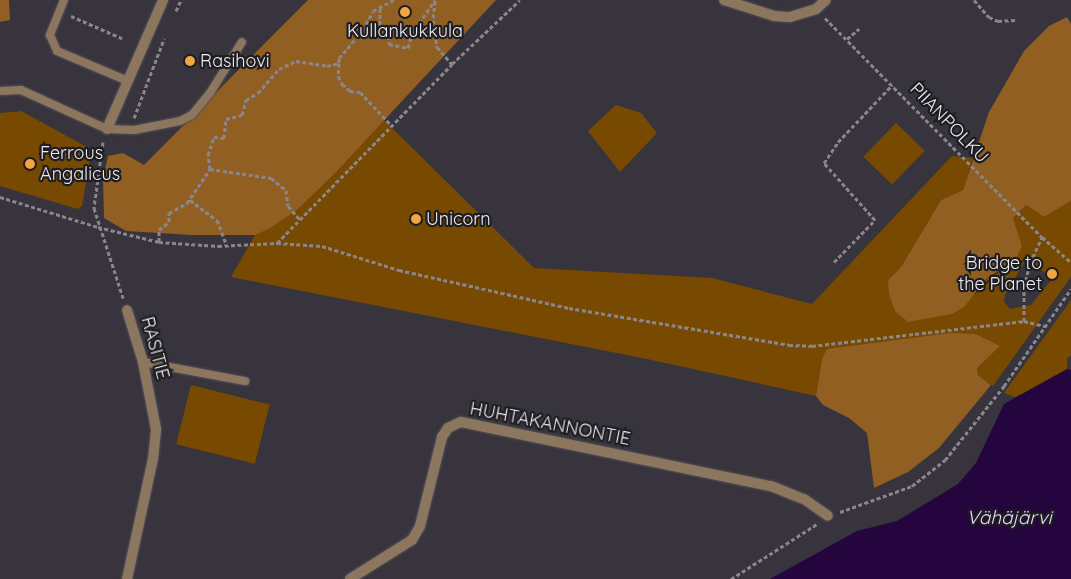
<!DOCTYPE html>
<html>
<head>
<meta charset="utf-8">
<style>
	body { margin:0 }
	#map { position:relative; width:1071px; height:579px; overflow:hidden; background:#38343d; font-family:Quicksand,sans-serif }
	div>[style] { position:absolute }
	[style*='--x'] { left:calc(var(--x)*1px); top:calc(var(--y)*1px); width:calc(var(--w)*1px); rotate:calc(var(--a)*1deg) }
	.green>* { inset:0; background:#784900; transform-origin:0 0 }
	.forest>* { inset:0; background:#915f22 }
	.water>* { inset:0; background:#24053d }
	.path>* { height:3px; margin-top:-1.5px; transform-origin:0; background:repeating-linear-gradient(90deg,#89868e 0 4px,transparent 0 6.5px) }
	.roads { filter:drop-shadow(0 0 1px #55515a) drop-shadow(0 0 1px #55515a) }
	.lane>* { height:8px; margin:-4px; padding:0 4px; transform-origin:4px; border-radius:4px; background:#8c765e }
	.street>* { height:10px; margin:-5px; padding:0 5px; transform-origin:5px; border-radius:5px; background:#8c765e }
	.dots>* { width:14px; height:14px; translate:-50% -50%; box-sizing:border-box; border:2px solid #1e1d21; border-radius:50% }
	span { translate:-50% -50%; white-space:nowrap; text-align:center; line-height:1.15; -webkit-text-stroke:4.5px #1e1d21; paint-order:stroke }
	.poi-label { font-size:18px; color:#eeebf1 }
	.left { translate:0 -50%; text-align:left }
	.right { translate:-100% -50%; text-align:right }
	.street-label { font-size:18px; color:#eeebf1 }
	.water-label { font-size:19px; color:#e3d4f8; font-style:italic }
</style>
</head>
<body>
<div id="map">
	<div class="green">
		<i style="clip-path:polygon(616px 105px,641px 113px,657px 133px,620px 172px,588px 131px)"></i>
		<i style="clip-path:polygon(21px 111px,85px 146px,91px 153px,82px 206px,78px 209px,0 186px,0 113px)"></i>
		<i style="clip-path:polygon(evenodd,384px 120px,534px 268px,712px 278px,812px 304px,952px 156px,973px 158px,963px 190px,941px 200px,901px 267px,888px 280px,976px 294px,986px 279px,998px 273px,1022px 246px,1013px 218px,1026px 205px,1044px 217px,1071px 201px,1071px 277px,993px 386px,978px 375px,977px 368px,999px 346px,822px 359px,816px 396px,647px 359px,231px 277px,255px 235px,297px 210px,384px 120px,1025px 261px,1036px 265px,1052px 279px,1031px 305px,1010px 309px,1004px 302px,1005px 295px,1025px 261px)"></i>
		<i style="left:896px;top:123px;width:40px;height:47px;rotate:44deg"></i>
		<i style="clip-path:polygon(1071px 300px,1071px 356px,1067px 358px,1067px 369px,1048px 383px,1015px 397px,1004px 393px)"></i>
		<i style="left:191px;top:385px;width:81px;height:61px;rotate:14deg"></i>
	</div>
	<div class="forest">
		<i style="clip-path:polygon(0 0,9px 0,10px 20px,0 22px)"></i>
		<i style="clip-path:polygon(308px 0,496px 0,337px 171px,297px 210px,270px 228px,255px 235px,192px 235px,126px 231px,104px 218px,103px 179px,108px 156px,123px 153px,144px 165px)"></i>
		<i style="clip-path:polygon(1067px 17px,1071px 24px,1071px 201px,1044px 217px,1026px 205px,1013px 218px,1022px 246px,1016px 259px,986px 279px,964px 307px,952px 314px,908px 322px,895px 311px,889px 294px,888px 280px,901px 267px,941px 200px,963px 190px,989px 112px,1024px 51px,1049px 26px)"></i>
		<i style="clip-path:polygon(950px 333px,975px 334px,1000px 346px,977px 368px,978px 375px,991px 385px,939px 448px,908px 472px,874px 488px,867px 433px,849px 418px,823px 405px,816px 396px,822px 359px,827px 349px)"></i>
	</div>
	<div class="water">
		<i style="clip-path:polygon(1067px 369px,1071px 370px,1071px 579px,770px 579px,857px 531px,897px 521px,958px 484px,976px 463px,1004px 404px)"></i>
	</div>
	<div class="path">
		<i style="--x:974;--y:0;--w:23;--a:49"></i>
		<i style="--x:989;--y:17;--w:10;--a:24"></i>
		<i style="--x:998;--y:21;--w:17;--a:-3"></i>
		<i style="--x:435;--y:1;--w:19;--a:96"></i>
		<i style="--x:433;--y:20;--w:27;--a:82"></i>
		<i style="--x:437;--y:47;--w:23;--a:49"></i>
		<i style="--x:380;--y:8;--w:19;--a:90"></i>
		<i style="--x:380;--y:27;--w:7;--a:16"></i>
		<i style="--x:387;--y:29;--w:15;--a:82"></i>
		<i style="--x:389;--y:44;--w:19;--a:12"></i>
		<i style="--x:408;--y:48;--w:15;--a:-74"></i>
		<i style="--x:412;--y:34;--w:41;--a:-55.9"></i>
		<i style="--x:176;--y:11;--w:12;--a:-66"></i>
		<i style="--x:71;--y:16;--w:58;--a:23.5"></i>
		<i style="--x:825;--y:18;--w:308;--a:45.3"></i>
		<i style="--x:1042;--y:237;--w:38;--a:41"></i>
		<i style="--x:847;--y:39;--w:16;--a:-40"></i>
		<i style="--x:339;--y:63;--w:13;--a:94"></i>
		<i style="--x:338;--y:76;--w:9;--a:63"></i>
		<i style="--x:342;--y:84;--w:11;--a:41"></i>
		<i style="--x:350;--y:91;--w:10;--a:6"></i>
		<i style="--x:360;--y:92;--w:47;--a:46.7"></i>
		<i style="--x:134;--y:118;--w:85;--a:-69.2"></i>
		<i style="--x:103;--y:142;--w:67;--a:97.8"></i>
		<i style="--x:94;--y:208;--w:95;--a:72.1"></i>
		<i style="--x:210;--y:169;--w:62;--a:8.4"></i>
		<i style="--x:271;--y:178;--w:19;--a:39"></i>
		<i style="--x:286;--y:190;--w:16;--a:83"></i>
		<i style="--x:288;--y:206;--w:18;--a:49"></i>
		<i style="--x:0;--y:197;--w:102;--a:17"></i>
		<i style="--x:98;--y:227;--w:63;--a:13.8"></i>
		<i style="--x:159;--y:242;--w:59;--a:3.9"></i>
		<i style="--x:218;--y:246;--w:59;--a:-2.9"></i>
		<i style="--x:277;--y:243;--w:45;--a:3.8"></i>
		<i style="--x:322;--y:246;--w:81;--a:17.3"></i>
		<i style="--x:399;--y:270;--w:174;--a:12.6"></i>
		<i style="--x:569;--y:308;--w:223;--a:9.5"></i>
		<i style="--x:789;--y:345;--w:23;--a:2"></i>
		<i style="--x:812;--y:346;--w:213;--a:-6.7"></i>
		<i style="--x:1024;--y:321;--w:21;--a:14"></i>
		<i style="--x:190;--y:200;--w:34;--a:37"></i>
		<i style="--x:217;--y:220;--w:25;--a:69"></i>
		<i style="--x:159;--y:242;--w:12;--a:-90"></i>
		<i style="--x:159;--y:230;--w:13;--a:-39"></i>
		<i style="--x:169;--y:222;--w:9;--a:-90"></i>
		<i style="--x:169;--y:213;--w:21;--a:-29"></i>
		<i style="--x:187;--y:203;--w:41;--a:-55.9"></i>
		<i style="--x:210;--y:169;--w:14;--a:-98"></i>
		<i style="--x:208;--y:155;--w:19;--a:-72"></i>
		<i style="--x:214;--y:137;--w:10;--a:6"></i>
		<i style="--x:224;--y:138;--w:19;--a:-84"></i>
		<i style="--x:226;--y:119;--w:16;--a:-14"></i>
		<i style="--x:242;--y:115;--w:16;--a:-75"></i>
		<i style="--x:246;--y:100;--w:14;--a:-30"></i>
		<i style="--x:258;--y:93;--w:32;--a:-49"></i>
		<i style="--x:279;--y:69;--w:19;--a:-25"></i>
		<i style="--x:296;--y:61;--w:31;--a:9"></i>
		<i style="--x:327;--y:66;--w:12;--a:-14"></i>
		<i style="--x:339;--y:63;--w:5;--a:-90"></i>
		<i style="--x:339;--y:58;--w:37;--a:-49"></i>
		<i style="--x:363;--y:30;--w:21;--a:-62"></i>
		<i style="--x:373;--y:11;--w:24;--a:-28"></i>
		<i style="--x:277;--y:243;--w:250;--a:-45.6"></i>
		<i style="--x:452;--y:64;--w:93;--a:-43.3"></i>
		<i style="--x:834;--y:262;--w:59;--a:-45.7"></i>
		<i style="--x:875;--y:220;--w:76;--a:-131.8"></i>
		<i style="--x:824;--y:163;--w:25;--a:-56"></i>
		<i style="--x:838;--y:142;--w:79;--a:-46.5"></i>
		<i style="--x:1024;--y:321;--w:34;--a:-90"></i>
		<i style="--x:1024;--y:287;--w:25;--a:-76"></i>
		<i style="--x:1030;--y:263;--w:29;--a:-65"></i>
		<i style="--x:840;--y:512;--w:77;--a:-19.9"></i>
		<i style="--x:912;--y:486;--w:42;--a:-38.2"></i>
		<i style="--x:945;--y:460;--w:95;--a:-51.4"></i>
		<i style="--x:1004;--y:386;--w:118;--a:-55.4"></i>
		<i style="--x:731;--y:579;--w:102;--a:-32.6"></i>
	</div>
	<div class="roads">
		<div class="lane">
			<i style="--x:64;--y:0;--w:38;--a:112"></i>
			<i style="--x:50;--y:35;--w:17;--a:66"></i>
			<i style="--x:57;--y:51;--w:77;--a:22.9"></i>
			<i style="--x:1;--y:91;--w:20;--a:-3"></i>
			<i style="--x:21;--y:90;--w:94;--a:24.4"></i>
			<i style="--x:107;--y:129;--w:27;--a:2"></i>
			<i style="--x:134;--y:130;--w:47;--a:-11.1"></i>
			<i style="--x:180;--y:121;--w:13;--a:-27"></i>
			<i style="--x:192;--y:115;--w:28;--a:-51"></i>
			<i style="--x:210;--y:93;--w:60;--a:-57.9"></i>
			<i style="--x:143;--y:362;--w:104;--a:10.6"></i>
		</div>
		<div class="street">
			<i style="--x:724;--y:0;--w:52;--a:17.7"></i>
			<i style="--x:774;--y:16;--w:16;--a:4"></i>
			<i style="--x:790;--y:17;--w:27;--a:-17"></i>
			<i style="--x:816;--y:9;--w:13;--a:-42"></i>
			<i style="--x:107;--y:129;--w:141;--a:-66.5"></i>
			<i style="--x:127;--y:579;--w:123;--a:-77.8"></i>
			<i style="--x:153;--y:459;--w:30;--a:-84"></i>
			<i style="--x:156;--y:429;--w:68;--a:-101"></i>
			<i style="--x:143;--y:362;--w:54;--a:-107.1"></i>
			<i style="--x:350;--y:579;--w:73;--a:-32.2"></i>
			<i style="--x:412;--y:540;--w:16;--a:-60"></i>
			<i style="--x:420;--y:526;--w:92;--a:-76.1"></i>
			<i style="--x:442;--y:437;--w:11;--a:-56"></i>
			<i style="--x:448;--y:428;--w:14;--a:-25"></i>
			<i style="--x:461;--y:422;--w:317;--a:11.7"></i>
			<i style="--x:771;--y:486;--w:35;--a:22"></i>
			<i style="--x:804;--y:499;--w:29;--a:35"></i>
		</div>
	</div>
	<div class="dots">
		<i style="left:405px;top:12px;background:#f3a443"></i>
		<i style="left:190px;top:61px;background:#f3a443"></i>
		<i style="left:30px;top:164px;background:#f3a443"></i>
		<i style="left:416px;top:219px;background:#f3a443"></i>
		<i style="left:1052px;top:274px;background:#f3a443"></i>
	</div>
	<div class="poi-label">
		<span style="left:405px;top:31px">Kullankukkula</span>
		<span class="left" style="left:200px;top:61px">Rasihovi</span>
		<span class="left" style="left:40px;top:164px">Ferrous<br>Angalicus</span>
		<span class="left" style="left:426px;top:219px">Unicorn</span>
		<span class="right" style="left:1042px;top:274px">Bridge to<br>the Planet</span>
	</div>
	<div class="street-label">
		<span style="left:949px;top:123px;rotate:46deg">PIIANPOLKU</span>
		<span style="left:155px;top:348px;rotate:75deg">RASITIE</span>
		<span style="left:550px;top:424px;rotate:11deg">HUHTAKANNONTIE</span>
	</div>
	<div class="water-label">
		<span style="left:1009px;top:518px">Vähäjärvi</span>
	</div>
</div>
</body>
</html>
